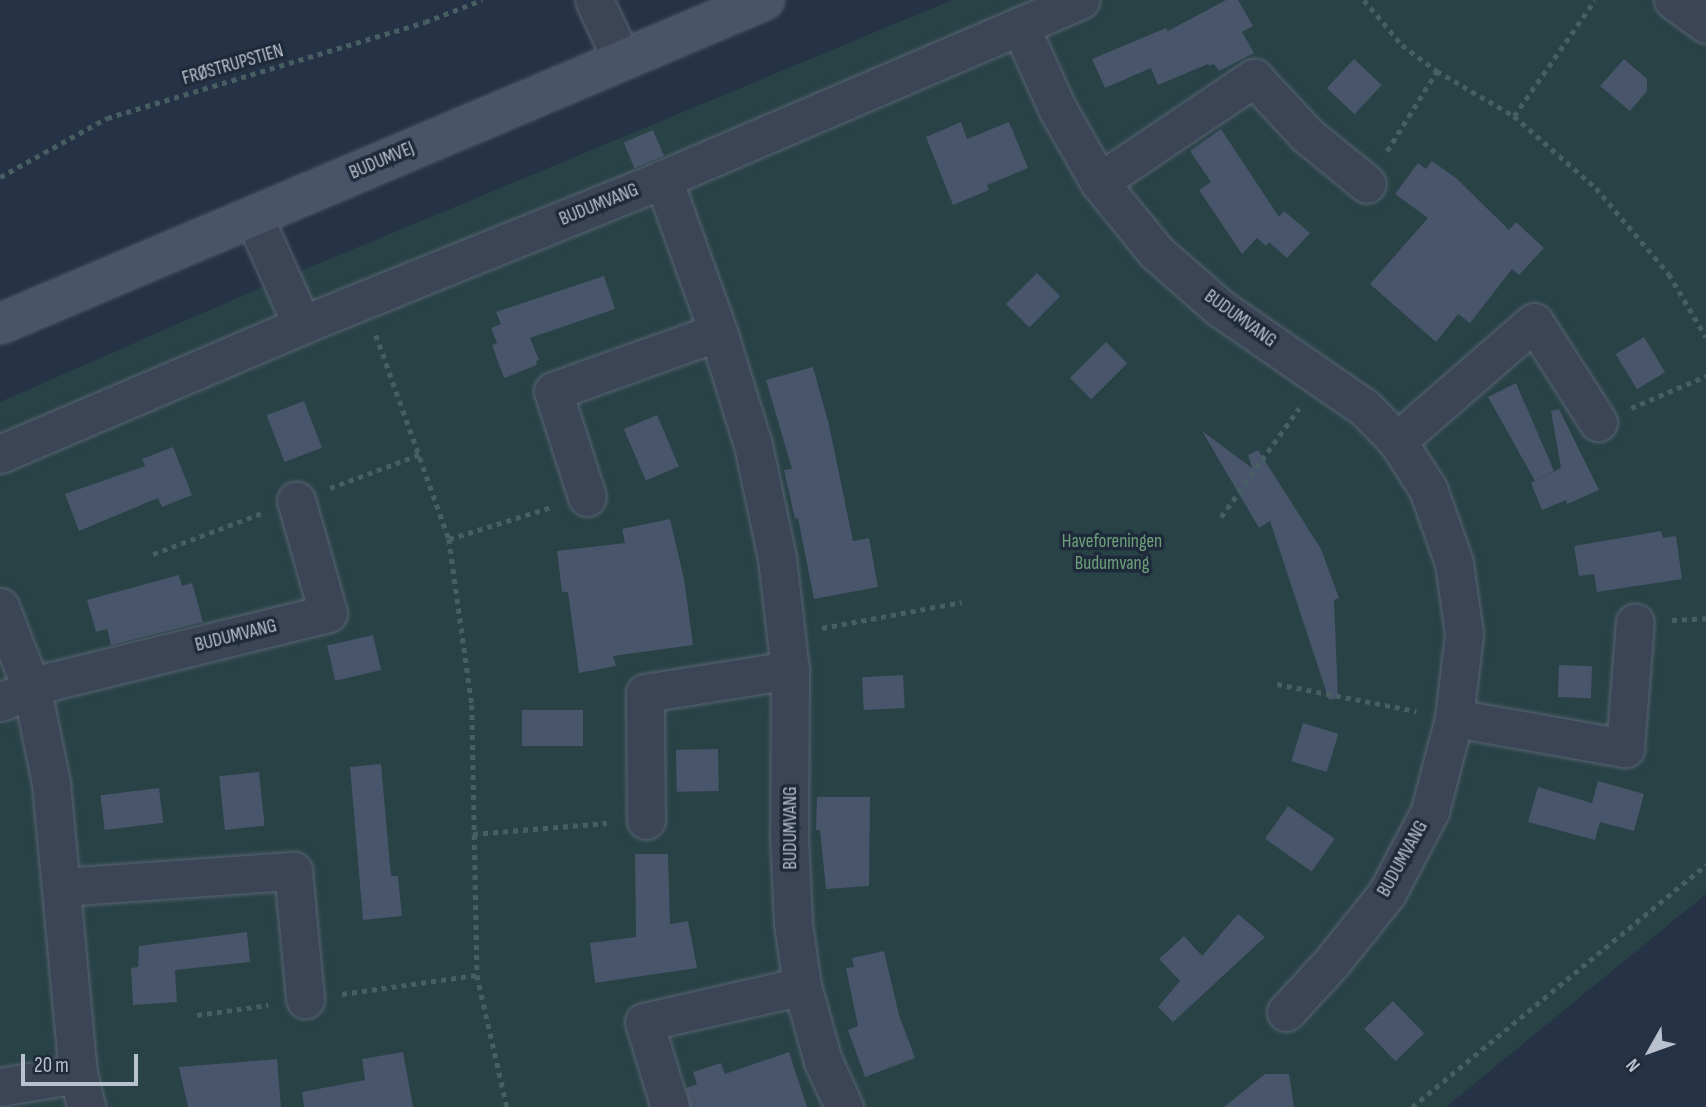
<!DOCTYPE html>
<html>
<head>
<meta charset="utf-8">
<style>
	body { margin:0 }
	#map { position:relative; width:1706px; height:1107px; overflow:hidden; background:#263346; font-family:"Sofia Sans Condensed",sans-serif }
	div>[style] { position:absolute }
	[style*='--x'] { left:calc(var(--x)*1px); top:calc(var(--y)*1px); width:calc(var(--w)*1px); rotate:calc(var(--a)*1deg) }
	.green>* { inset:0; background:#284246 }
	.building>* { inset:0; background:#48556a; transform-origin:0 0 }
	.path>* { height:4.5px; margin-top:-2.25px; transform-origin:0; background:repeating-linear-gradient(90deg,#475f62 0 5px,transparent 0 10px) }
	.roads { filter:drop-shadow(0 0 2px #596372) drop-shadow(0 0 2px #596372) }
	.street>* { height:37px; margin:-18.5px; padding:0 18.5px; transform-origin:18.5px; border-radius:18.5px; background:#3b4555 }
	.secondary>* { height:38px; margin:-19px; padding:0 19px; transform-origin:19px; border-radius:19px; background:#495468 }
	span { translate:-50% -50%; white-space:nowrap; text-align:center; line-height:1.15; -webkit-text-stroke:7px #1f2a3a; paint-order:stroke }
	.street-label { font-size:19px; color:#b9c0ce }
	.park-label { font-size:19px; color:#6ea07b }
	.north { position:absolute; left:1615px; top:1016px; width:70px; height:70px; -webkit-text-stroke:5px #1f2a3a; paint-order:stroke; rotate:230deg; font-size:19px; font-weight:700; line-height:28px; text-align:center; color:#b9c0ce }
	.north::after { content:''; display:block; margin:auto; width:24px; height:32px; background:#b9c0ce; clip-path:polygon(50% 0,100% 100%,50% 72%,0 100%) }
	.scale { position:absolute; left:21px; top:1054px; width:117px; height:32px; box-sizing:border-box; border:4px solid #b9c0ce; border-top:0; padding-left:9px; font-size:21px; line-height:24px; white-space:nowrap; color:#b9c0ce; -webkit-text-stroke:5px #1f2a3a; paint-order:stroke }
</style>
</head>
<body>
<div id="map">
	<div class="green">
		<i style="clip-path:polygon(952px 0,1706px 0,1706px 894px,1446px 1107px,0 1107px,0 402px,255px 290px)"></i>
	</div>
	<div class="building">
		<i style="clip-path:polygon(1226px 0,1238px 0,1253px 26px,1242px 32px,1254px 53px,1219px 71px,1214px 64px,1209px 66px,1208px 64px,1158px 85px,1151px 68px,1105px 88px,1092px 59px,1166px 28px,1168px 31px)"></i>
		<i style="left:1354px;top:59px;width:38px;height:40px;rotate:43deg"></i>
		<i style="clip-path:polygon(1624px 59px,1647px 79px,1647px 91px,1630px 111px,1600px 86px)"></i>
		<i style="clip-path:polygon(961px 122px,967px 139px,1009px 122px,1028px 168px,987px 185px,989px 190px,953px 205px,926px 137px)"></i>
		<i style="clip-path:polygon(1221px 129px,1279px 217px,1284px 211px,1310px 233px,1287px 258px,1269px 242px,1266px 246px,1257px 238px,1242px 254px,1199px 190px,1211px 182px,1190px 151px)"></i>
		<i style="left:653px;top:130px;width:28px;height:32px;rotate:67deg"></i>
		<i style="clip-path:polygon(1432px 161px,1456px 178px,1509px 230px,1516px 222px,1544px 248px,1519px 275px,1512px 269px,1470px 323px,1458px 314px,1436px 342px,1370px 284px,1428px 218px,1395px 194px,1418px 163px,1426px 169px)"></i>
		<i style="left:1037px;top:273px;width:33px;height:44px;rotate:45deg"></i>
		<i style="clip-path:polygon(604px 276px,615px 309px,530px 338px,539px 360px,536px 361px,537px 365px,504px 378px,492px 345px,497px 343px,491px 328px,501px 324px,496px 312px)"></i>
		<i style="left:1644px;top:337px;width:41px;height:33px;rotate:59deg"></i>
		<i style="left:1106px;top:342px;width:30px;height:51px;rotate:45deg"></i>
		<i style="clip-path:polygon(813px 367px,829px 425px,853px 541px,869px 538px,878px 587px,814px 599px,798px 518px,795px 519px,784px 470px,792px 469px,766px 380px)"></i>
		<i style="clip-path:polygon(1516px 383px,1554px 471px,1535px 481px,1488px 397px)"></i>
		<i style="left:304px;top:401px;width:50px;height:40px;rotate:69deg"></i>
		<i style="clip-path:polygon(1559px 409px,1599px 490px,1567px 504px,1566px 500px,1542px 510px,1531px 483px,1561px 468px,1551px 411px)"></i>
		<i style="left:657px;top:415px;width:56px;height:36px;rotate:67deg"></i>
		<i style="clip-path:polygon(1202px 431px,1252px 468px,1248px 455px,1258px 450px,1321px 549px,1339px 598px,1334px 600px,1338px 698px,1329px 700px,1270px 521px,1259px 528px)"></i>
		<i style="clip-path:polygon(173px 447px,192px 495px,162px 507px,158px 498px,79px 531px,65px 494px,145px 466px,142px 459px)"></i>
		<i style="clip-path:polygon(670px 519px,684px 579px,693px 645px,613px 656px,616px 666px,579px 673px,568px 592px,562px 592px,557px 551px,625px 543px,622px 529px)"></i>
		<i style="clip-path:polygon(1661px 531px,1663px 538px,1676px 536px,1682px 579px,1597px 592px,1594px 574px,1579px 576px,1574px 546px)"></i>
		<i style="clip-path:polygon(179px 575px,182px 586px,192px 583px,203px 622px,111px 645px,107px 629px,96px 632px,87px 600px)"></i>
		<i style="left:373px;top:635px;width:36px;height:47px;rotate:77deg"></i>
		<i style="left:1559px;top:665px;width:33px;height:32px;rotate:2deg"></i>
		<i style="left:903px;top:675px;width:33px;height:41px;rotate:87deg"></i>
		<i style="left:583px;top:710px;width:36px;height:61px;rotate:90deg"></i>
		<i style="left:1303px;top:723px;width:37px;height:40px;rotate:17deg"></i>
		<i style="left:718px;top:749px;width:42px;height:42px;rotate:89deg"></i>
		<i style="clip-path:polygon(381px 764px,391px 876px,398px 876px,402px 916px,363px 920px,350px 767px)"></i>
		<i style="left:259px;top:772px;width:54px;height:40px;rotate:84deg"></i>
		<i style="clip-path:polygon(1598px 781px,1644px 794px,1634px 831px,1600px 822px,1595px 840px,1528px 822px,1538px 787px,1592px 803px)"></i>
		<i style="left:159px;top:788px;width:35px;height:59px;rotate:83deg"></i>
		<i style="clip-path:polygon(817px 797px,870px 797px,869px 886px,826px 889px,820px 830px,816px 830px)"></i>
		<i style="left:1288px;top:806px;width:57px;height:40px;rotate:35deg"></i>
		<i style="clip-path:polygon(635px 854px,668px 854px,670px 924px,688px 921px,697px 968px,595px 983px,590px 943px,636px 937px)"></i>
		<i style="clip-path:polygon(1238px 914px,1265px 937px,1173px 1022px,1158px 1007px,1180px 981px,1159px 959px,1184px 936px,1202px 956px)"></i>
		<i style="clip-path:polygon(247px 932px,250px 962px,175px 970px,177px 1002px,133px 1005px,131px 968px,138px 967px,139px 946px)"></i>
		<i style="clip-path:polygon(884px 951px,899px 1015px,915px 1058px,865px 1077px,848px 1030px,858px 1026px,846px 968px,854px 967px,852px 958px)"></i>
		<i style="left:1393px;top:1001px;width:45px;height:40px;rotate:46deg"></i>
		<i style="clip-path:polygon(403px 1052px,413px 1107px,304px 1107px,302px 1092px,365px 1080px,362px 1059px)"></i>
		<i style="clip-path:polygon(789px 1052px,807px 1107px,690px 1107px,686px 1088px,697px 1084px,693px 1072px,721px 1063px,725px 1074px)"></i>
		<i style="clip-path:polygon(277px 1059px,281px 1107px,188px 1107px,179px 1067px)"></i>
		<i style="clip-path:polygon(1265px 1074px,1289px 1074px,1294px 1107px,1224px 1107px)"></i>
	</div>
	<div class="path">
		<i style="--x:1364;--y:0;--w:59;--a:49.8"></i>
		<i style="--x:1402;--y:45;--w:44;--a:36.6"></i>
		<i style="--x:1437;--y:71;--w:89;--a:30.3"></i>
		<i style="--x:1514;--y:116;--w:109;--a:41.3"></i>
		<i style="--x:1596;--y:188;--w:113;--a:49.7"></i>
		<i style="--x:1669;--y:274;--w:73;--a:59.6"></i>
		<i style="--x:1514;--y:116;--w:141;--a:-55.1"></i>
		<i style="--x:1387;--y:151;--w:94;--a:-58"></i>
		<i style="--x:0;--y:177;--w:122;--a:-28.9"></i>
		<i style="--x:107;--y:118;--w:332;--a:-16.8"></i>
		<i style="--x:425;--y:22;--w:61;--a:-21.1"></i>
		<i style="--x:376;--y:335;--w:217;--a:70.3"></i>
		<i style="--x:449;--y:539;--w:168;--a:82.1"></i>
		<i style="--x:472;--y:705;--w:270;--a:88.9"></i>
		<i style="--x:477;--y:975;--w:135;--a:77.2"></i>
		<i style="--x:1631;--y:408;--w:82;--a:-23.1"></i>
		<i style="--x:330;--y:488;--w:97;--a:-20.5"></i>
		<i style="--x:1221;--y:517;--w:134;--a:-54.4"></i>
		<i style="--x:449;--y:539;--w:108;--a:-17.3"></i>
		<i style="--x:153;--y:554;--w:116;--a:-20.6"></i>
		<i style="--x:1672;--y:620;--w:34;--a:-3"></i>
		<i style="--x:822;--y:628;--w:142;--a:-10.5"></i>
		<i style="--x:1277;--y:684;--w:142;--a:11"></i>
		<i style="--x:473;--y:834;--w:134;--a:-4.7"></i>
		<i style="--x:342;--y:994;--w:136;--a:-8"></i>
		<i style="--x:197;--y:1015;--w:72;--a:-8"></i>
		<i style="--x:1412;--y:1107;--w:381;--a:-39.5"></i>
	</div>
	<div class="roads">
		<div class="street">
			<i style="--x:594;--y:0;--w:66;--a:65"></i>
			<i style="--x:1673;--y:0;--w:41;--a:36"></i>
			<i style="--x:1020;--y:26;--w:92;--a:65.7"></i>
			<i style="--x:1058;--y:110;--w:83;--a:60.3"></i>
			<i style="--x:1099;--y:182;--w:90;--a:50.8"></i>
			<i style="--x:1156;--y:252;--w:85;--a:41.2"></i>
			<i style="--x:1220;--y:308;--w:176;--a:34.6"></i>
			<i style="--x:1365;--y:408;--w:46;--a:45.9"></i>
			<i style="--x:1397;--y:441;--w:57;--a:57.1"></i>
			<i style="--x:1428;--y:489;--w:78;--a:70.6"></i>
			<i style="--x:1454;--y:563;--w:72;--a:82"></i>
			<i style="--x:1464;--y:634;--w:85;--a:96.8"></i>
			<i style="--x:1454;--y:718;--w:96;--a:104.5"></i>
			<i style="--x:1430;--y:811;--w:93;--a:117.7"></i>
			<i style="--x:1387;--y:893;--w:88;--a:128.6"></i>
			<i style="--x:1332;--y:962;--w:68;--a:132.6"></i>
			<i style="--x:663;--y:179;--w:163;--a:70.2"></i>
			<i style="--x:718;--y:332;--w:118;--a:72.8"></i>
			<i style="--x:753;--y:445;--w:116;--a:78"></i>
			<i style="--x:777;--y:558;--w:113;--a:83.4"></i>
			<i style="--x:790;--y:670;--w:167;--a:90.3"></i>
			<i style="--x:789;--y:837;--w:86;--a:87.3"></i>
			<i style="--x:793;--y:923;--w:64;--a:81.9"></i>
			<i style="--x:802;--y:986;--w:78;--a:74.4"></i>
			<i style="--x:823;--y:1061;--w:51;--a:65.5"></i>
			<i style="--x:1099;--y:182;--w:187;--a:-33.9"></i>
			<i style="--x:1254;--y:78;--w:78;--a:47.1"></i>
			<i style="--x:1307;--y:135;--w:77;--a:39.2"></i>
			<i style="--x:302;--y:325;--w:389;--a:-22"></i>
			<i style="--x:663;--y:179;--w:454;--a:-23.2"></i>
			<i style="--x:1397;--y:441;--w:181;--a:-41"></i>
			<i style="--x:1534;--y:322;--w:119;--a:57.4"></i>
			<i style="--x:0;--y:454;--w:328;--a:-23.1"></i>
			<i style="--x:302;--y:325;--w:120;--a:-114"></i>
			<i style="--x:587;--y:497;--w:111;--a:-107.8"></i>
			<i style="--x:553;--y:391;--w:175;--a:-19.7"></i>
			<i style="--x:0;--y:607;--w:89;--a:68.9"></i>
			<i style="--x:32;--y:690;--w:95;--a:78.5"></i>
			<i style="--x:51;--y:783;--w:292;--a:84.7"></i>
			<i style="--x:78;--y:1074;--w:34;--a:76"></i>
			<i style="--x:0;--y:702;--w:56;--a:-22"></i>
			<i style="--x:52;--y:681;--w:284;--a:-13.8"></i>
			<i style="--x:328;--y:613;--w:117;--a:-105.8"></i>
			<i style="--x:1454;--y:718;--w:174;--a:10"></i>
			<i style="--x:1625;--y:748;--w:126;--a:-85.5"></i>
			<i style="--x:646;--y:820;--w:127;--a:-90.5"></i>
			<i style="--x:645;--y:693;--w:147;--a:-9"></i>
			<i style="--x:62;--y:887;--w:232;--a:-4"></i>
			<i style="--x:293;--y:871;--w:129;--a:84.6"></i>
			<i style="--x:0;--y:1087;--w:79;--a:-9.5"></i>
			<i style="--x:670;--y:1107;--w:89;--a:-107"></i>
			<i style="--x:644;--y:1022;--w:162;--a:-12.8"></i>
		</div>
		<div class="secondary">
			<i style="--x:0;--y:324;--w:830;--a:-22.98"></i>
		</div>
	</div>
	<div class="street-label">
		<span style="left:233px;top:65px;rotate:-16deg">FRØSTRUPSTIEN</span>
		<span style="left:382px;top:161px;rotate:-23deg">BUDUMVEJ</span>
		<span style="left:599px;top:205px;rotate:-22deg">BUDUMVANG</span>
		<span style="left:1240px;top:319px;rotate:36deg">BUDUMVANG</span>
		<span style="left:236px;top:636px;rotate:-14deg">BUDUMVANG</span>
		<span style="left:791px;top:828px;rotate:-90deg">BUDUMVANG</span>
		<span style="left:1403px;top:859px;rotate:-61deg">BUDUMVANG</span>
	</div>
	<div class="park-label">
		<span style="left:1112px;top:553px">Haveforeningen<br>Budumvang</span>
	</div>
	<div class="north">N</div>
	<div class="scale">20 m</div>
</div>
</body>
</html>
